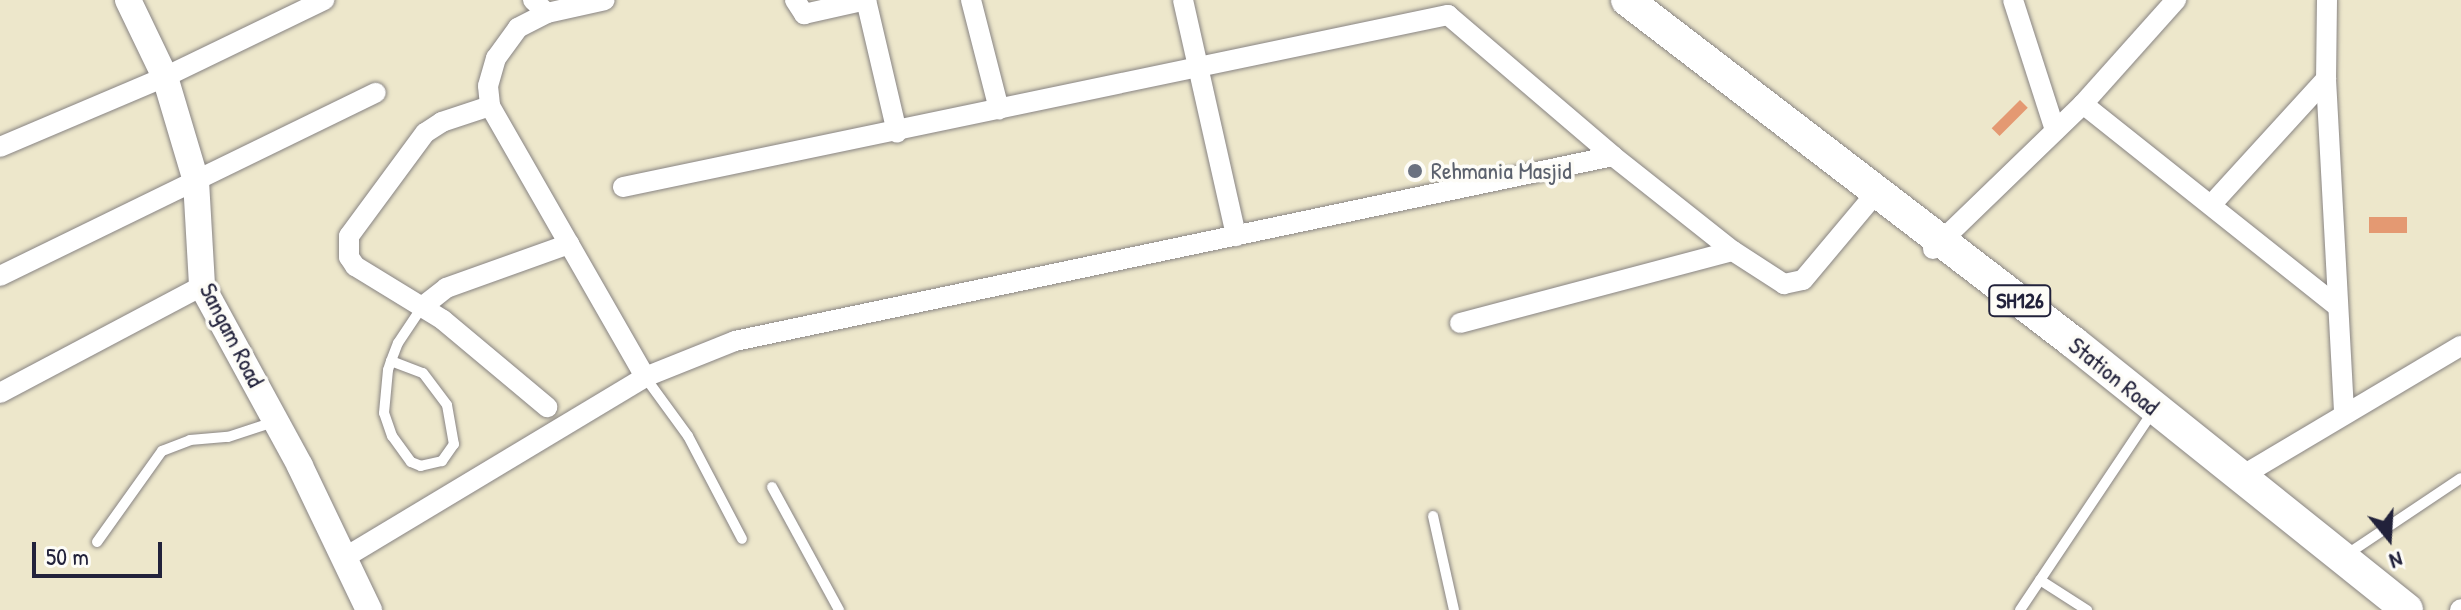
<!DOCTYPE html>
<html>
<head>
<meta charset="utf-8">
<style>
	body { margin:0 }
	#map { position:relative; width:2461px; height:610px; overflow:hidden; background:#ede7cb; font-family:"Patrick Hand",sans-serif }
	div>[style] { position:absolute }
	[style*='--x'] { left:calc(var(--x)*1px); top:calc(var(--y)*1px); width:calc(var(--w)*1px); rotate:calc(var(--a)*1deg) }
	.building>* { inset:0; background:#e49972; transform-origin:0 0 }
	.roads { filter:drop-shadow(0 0 2px #888483) drop-shadow(0 0 2px #888483) }
	.service>* { height:10px; margin:-5px; padding:0 5px; transform-origin:5px; border-radius:5px; background:#fff }
	.minor>* { height:20px; margin:-10px; padding:0 10px; transform-origin:10px; border-radius:10px; background:#fff }
	.tertiary>* { height:26px; margin:-13px; padding:0 13px; transform-origin:13px; border-radius:13px; background:#fff }
	.primary>* { height:32px; margin:-16px; padding:0 16px; transform-origin:16px; border-radius:16px; background:#fff }
	.dots>* { width:22px; height:22px; translate:-50% -50%; box-sizing:border-box; border:4px solid #fdfcf7; border-radius:50% }
	span { translate:-50% -50%; white-space:nowrap; text-align:center; line-height:1.15; -webkit-text-stroke:7px #fdfcf7; paint-order:stroke }
	.shield-label span { padding:2px 6px; background:#fdfcf7; border:2px solid; border-radius:6px; -webkit-text-stroke-width:0 }
	.shield-label { font-size:22px; color:#22223b; font-weight:700 }
	.worship-label { font-size:24px; color:#5b616d }
	.left { translate:0 -50%; text-align:left }
	.street-label { font-size:24px; color:#22223b }
	.north { position:absolute; left:2349px; top:498px; width:80px; height:80px; -webkit-text-stroke:6px #fdfcf7; paint-order:stroke; rotate:162deg; font-size:22px; font-weight:700; line-height:32px; text-align:center; color:#22223b }
	.north::after { content:''; display:block; margin:auto; width:28px; height:36px; background:#22223b; clip-path:polygon(50% 0,100% 100%,50% 72%,0 100%) }
	.scale { position:absolute; left:32px; top:542px; width:130px; height:36px; box-sizing:border-box; border:4px solid #22223b; border-top:0; padding-left:10px; font-size:24px; line-height:28px; white-space:nowrap; color:#22223b; -webkit-text-stroke:6px #fdfcf7; paint-order:stroke }
</style>
</head>
<body>
<div id="map">
	<div class="building">
		<i style="left:2020px;top:100px;width:11px;height:40px;rotate:45deg"></i>
		<i style="left:2369px;top:217px;width:38px;height:16px"></i>
	</div>
	<div class="roads">
		<div class="service">
			<i style="--x:391;--y:361;--w:34;--a:21"></i>
			<i style="--x:423;--y:373;--w:40;--a:53"></i>
			<i style="--x:447;--y:405;--w:40;--a:80"></i>
			<i style="--x:454;--y:444;--w:21;--a:125"></i>
			<i style="--x:442;--y:461;--w:22;--a:167"></i>
			<i style="--x:421;--y:466;--w:11;--a:-158"></i>
			<i style="--x:411;--y:462;--w:32;--a:-126"></i>
			<i style="--x:392;--y:436;--w:24;--a:-109"></i>
			<i style="--x:384;--y:413;--w:43;--a:-84.7"></i>
			<i style="--x:388;--y:370;--w:9;--a:-72"></i>
			<i style="--x:391;--y:361;--w:19;--a:-69"></i>
			<i style="--x:398;--y:343;--w:43;--a:-56.3"></i>
			<i style="--x:645;--y:377;--w:73;--a:53.9"></i>
			<i style="--x:688;--y:436;--w:116;--a:62.3"></i>
			<i style="--x:772;--y:487;--w:140;--a:61.4"></i>
			<i style="--x:1433;--y:516;--w:96;--a:77.4"></i>
			<i style="--x:97;--y:542;--w:112;--a:-54.5"></i>
			<i style="--x:162;--y:451;--w:30;--a:-21"></i>
			<i style="--x:190;--y:440;--w:38;--a:-5"></i>
			<i style="--x:228;--y:437;--w:48;--a:-18.1"></i>
			<i style="--x:2346;--y:555;--w:138;--a:-33.8"></i>
			<i style="--x:2040;--y:580;--w:56;--a:32.6"></i>
			<i style="--x:2020;--y:610;--w:239;--a:-56.2"></i>
		</div>
		<div class="minor">
			<i style="--x:533;--y:0;--w:19;--a:43"></i>
			<i style="--x:547;--y:13;--w:59;--a:-12.6"></i>
			<i style="--x:795;--y:0;--w:17;--a:57"></i>
			<i style="--x:804;--y:14;--w:64;--a:-12.7"></i>
			<i style="--x:866;--y:0;--w:136;--a:76.8"></i>
			<i style="--x:971;--y:0;--w:113;--a:75.6"></i>
			<i style="--x:1183;--y:0;--w:242;--a:77.3"></i>
			<i style="--x:2013;--y:0;--w:137;--a:72.1"></i>
			<i style="--x:2327;--y:0;--w:79;--a:90.7"></i>
			<i style="--x:2326;--y:79;--w:335;--a:86.9"></i>
			<i style="--x:547;--y:13;--w:33;--a:153"></i>
			<i style="--x:518;--y:28;--w:37;--a:126"></i>
			<i style="--x:496;--y:58;--w:29;--a:106"></i>
			<i style="--x:488;--y:86;--w:20;--a:84"></i>
			<i style="--x:490;--y:106;--w:312;--a:60.2"></i>
			<i style="--x:2083;--y:104;--w:325;--a:38.5"></i>
			<i style="--x:490;--y:106;--w:51;--a:161.6"></i>
			<i style="--x:442;--y:122;--w:20;--a:147"></i>
			<i style="--x:425;--y:133;--w:128;--a:126.4"></i>
			<i style="--x:349;--y:236;--w:21;--a:90"></i>
			<i style="--x:349;--y:257;--w:11;--a:56"></i>
			<i style="--x:355;--y:266;--w:103;--a:31.5"></i>
			<i style="--x:443;--y:320;--w:136;--a:39.9"></i>
			<i style="--x:0;--y:147;--w:179;--a:-23"></i>
			<i style="--x:165;--y:77;--w:177;--a:-25.8"></i>
			<i style="--x:623;--y:187;--w:843;--a:-11.78"></i>
			<i style="--x:1448;--y:15;--w:217;--a:40.5"></i>
			<i style="--x:1613;--y:156;--w:153;--a:38.4"></i>
			<i style="--x:1733;--y:251;--w:61;--a:32.9"></i>
			<i style="--x:1784;--y:284;--w:19;--a:-12"></i>
			<i style="--x:1803;--y:280;--w:114;--a:-50"></i>
			<i style="--x:2211;--y:205;--w:171;--a:-47.6"></i>
			<i style="--x:1933;--y:249;--w:209;--a:-44"></i>
			<i style="--x:2083;--y:104;--w:140;--a:-48.2"></i>
			<i style="--x:0;--y:276;--w:418;--a:-26"></i>
			<i style="--x:422;--y:307;--w:31;--a:-38"></i>
			<i style="--x:446;--y:288;--w:131;--a:-19.7"></i>
			<i style="--x:1460;--y:323;--w:282;--a:-14.8"></i>
			<i style="--x:0;--y:393;--w:229;--a:-27.9"></i>
			<i style="--x:2240;--y:477;--w:257;--a:-30.7"></i>
			<i style="--x:344;--y:558;--w:351;--a:-31"></i>
			<i style="--x:645;--y:377;--w:97;--a:-21.8"></i>
			<i style="--x:735;--y:341;--w:897;--a:-11.9"></i>
			<i style="--x:2460;--y:610;--w:1;--a:-45"></i>
		</div>
		<div class="tertiary">
			<i style="--x:128;--y:0;--w:85;--a:64.3"></i>
			<i style="--x:165;--y:77;--w:109;--a:73.4"></i>
			<i style="--x:196;--y:181;--w:105;--a:86.7"></i>
			<i style="--x:202;--y:286;--w:205;--a:61.4"></i>
			<i style="--x:300;--y:466;--w:160;--a:64.4"></i>
		</div>
		<div class="primary">
			<i style="--x:1627;--y:0;--w:562;--a:37.48"></i>
			<i style="--x:2073;--y:342;--w:428;--a:38.7"></i>
		</div>
	</div>
	<div class="dots">
		<i style="left:1415px;top:171px;background:#6b7280"></i>
	</div>
	<div class="shield-label">
		<span style="left:2020px;top:301px">SH126</span>
	</div>
	<div class="worship-label">
		<span class="left" style="left:1431px;top:171px">Rehmania Masjid</span>
	</div>
	<div class="street-label">
		<span style="left:232px;top:335px;rotate:63deg">Sangam Road</span>
		<span style="left:2114px;top:376px;rotate:39deg">Station Road</span>
	</div>
	<div class="north">N</div>
	<div class="scale">50 m</div>
</div>
</body>
</html>
